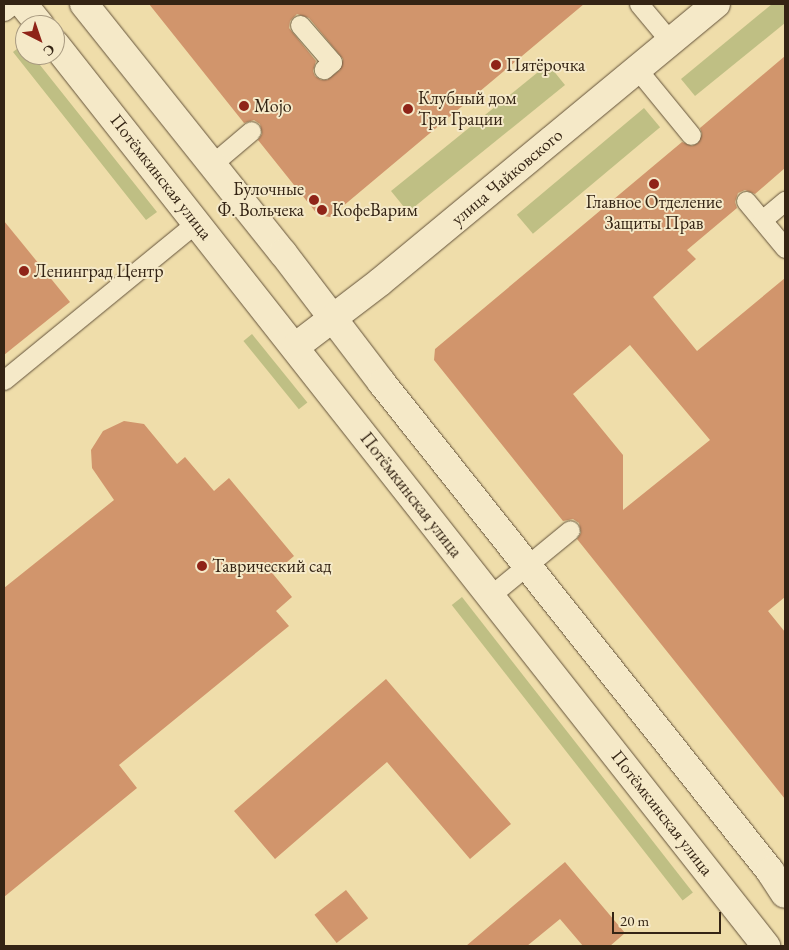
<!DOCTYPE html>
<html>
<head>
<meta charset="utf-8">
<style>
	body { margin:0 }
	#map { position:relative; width:789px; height:950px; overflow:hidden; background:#efddaa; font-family:"EB Garamond",serif }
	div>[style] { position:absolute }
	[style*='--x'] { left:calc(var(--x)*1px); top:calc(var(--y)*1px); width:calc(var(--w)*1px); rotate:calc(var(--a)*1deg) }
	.green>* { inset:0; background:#bfbf84; transform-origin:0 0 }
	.building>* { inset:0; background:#d1956c; transform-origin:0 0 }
	.roads { filter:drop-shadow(0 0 1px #63523a) drop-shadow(0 0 1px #63523a) }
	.lane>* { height:19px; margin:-9.5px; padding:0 9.5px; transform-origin:9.5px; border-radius:9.5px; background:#f5e9c8 }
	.secondary>* { height:28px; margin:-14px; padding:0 14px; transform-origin:14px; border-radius:14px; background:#f5e9c8 }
	.dots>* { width:14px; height:14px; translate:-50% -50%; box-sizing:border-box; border:2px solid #f5e9c8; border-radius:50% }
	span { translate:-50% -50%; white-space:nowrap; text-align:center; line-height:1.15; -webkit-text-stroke:4px #f5e9c8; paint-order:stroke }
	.poi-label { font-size:18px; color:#342414 }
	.left { translate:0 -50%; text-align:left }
	.right { translate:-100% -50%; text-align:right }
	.street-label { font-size:18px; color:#342414 }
	.frame { position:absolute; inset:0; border:5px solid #342414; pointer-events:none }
	.north { position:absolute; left:15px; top:15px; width:50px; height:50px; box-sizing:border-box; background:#f5e9c8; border:1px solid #a89a80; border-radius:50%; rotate:139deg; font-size:14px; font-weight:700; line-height:20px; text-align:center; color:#342414 }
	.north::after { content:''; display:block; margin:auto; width:18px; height:22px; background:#8f2418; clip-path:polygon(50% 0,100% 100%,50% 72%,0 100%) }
	.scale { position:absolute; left:612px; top:912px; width:109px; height:22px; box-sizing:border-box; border:2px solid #342414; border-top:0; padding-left:6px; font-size:15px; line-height:18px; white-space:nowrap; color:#342414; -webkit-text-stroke:4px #f5e9c8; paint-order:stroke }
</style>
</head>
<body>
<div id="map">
	<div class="green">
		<i style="clip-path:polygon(772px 4px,785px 5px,785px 23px,695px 96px,681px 79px)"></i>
		<i style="clip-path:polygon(23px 44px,25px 55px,32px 55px,157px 212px,146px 220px,13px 52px)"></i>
		<i style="left:548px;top:64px;width:27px;height:202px;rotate:51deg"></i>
		<i style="left:644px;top:108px;width:25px;height:166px;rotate:50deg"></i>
		<i style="left:252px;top:334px;width:88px;height:11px;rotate:51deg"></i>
		<i style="left:462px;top:597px;width:375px;height:13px;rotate:52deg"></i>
	</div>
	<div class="building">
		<i style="clip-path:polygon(evenodd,149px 4px,584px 4px,330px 217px,318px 215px,258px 140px,262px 134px,260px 124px,254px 120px,244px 123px,149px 4px,297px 14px,309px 18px,343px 59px,340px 70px,327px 80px,321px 80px,315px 76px,313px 71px,316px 61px,289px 28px,290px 21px,297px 14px)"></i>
		<i style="clip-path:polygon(evenodd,785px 56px,785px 168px,755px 194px,745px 190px,738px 193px,735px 202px,737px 208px,687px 250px,696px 259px,653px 297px,697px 351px,785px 278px,785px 597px,768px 611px,785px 632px,785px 799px,577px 539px,581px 533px,579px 523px,573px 519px,563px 521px,434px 360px,435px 349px,682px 142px,692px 146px,698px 143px,702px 134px,700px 128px,785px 56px,630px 345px,710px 440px,623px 510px,623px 455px,573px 394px,630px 345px)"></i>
		<i style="clip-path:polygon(4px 221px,70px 302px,4px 355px)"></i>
		<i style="clip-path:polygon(124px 421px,144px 424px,177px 464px,185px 457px,214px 491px,229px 478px,294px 556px,273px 574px,292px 597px,276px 611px,289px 626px,119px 765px,137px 788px,4px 897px,4px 588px,114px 500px,92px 468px,91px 450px,103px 431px)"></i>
		<i style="clip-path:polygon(386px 679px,511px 824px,470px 859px,387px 762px,275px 859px,234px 811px)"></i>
		<i style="clip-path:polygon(565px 862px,625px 933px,610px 946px,583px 946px,560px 919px,527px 946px,466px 946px)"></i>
		<i style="left:346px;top:890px;width:36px;height:40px;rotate:52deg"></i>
	</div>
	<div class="roads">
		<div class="lane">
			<i style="--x:639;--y:4;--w:48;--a:50"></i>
			<i style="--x:4;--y:11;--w:11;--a:-38"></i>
			<i style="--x:300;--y:25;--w:49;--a:49.1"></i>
			<i style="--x:332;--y:62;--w:11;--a:139"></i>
			<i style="--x:637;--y:69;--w:85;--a:50.7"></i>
			<i style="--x:212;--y:164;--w:51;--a:-40.2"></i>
			<i style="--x:746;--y:201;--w:61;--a:50.3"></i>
			<i style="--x:762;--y:220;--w:30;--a:-40"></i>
			<i style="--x:4;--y:380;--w:249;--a:-39.3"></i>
			<i style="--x:491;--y:595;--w:102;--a:-39.4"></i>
		</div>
		<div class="secondary">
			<i style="--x:23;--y:4;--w:27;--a:51"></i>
			<i style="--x:84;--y:4;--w:319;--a:51.4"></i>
			<i style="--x:283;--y:253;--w:163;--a:52.7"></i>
			<i style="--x:382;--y:383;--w:623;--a:51.51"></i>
			<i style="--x:770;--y:871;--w:27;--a:57"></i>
			<i style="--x:55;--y:44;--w:1149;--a:51.75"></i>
			<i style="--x:295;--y:347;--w:107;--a:-37.4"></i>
			<i style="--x:380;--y:282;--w:436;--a:-39.6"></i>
		</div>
	</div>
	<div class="dots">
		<i style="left:496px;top:65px;background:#8f2418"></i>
		<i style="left:244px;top:106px;background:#8f2418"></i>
		<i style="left:408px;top:109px;background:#8f2418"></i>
		<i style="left:654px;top:184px;background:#8f2418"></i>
		<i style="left:314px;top:200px;background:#8f2418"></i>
		<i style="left:322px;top:210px;background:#8f2418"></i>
		<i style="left:24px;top:271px;background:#8f2418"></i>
		<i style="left:202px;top:566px;background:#8f2418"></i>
	</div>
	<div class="poi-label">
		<span class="left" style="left:506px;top:65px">Пятёрочка</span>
		<span class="left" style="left:418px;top:109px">Клубный дом<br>Три Грации</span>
		<span class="left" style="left:254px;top:106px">Mojo</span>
		<span class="right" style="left:304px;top:200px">Булочные<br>Ф. Вольчека</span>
		<span style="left:654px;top:213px">Главное Отделение<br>Защиты Прав</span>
		<span class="left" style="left:332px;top:210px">КофеВарим</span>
		<span class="left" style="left:34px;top:271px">Ленинград Центр</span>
		<span class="left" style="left:212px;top:566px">Таврический сад</span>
	</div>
	<div class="street-label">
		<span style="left:161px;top:177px;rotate:52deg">Потёмкинская улица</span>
		<span style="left:507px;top:177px;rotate:-40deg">улица Чайковского</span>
		<span style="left:411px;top:495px;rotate:52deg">Потёмкинская улица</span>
		<span style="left:662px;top:813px;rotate:52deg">Потёмкинская улица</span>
	</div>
	<div class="frame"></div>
	<div class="north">С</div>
	<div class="scale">20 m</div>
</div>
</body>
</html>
